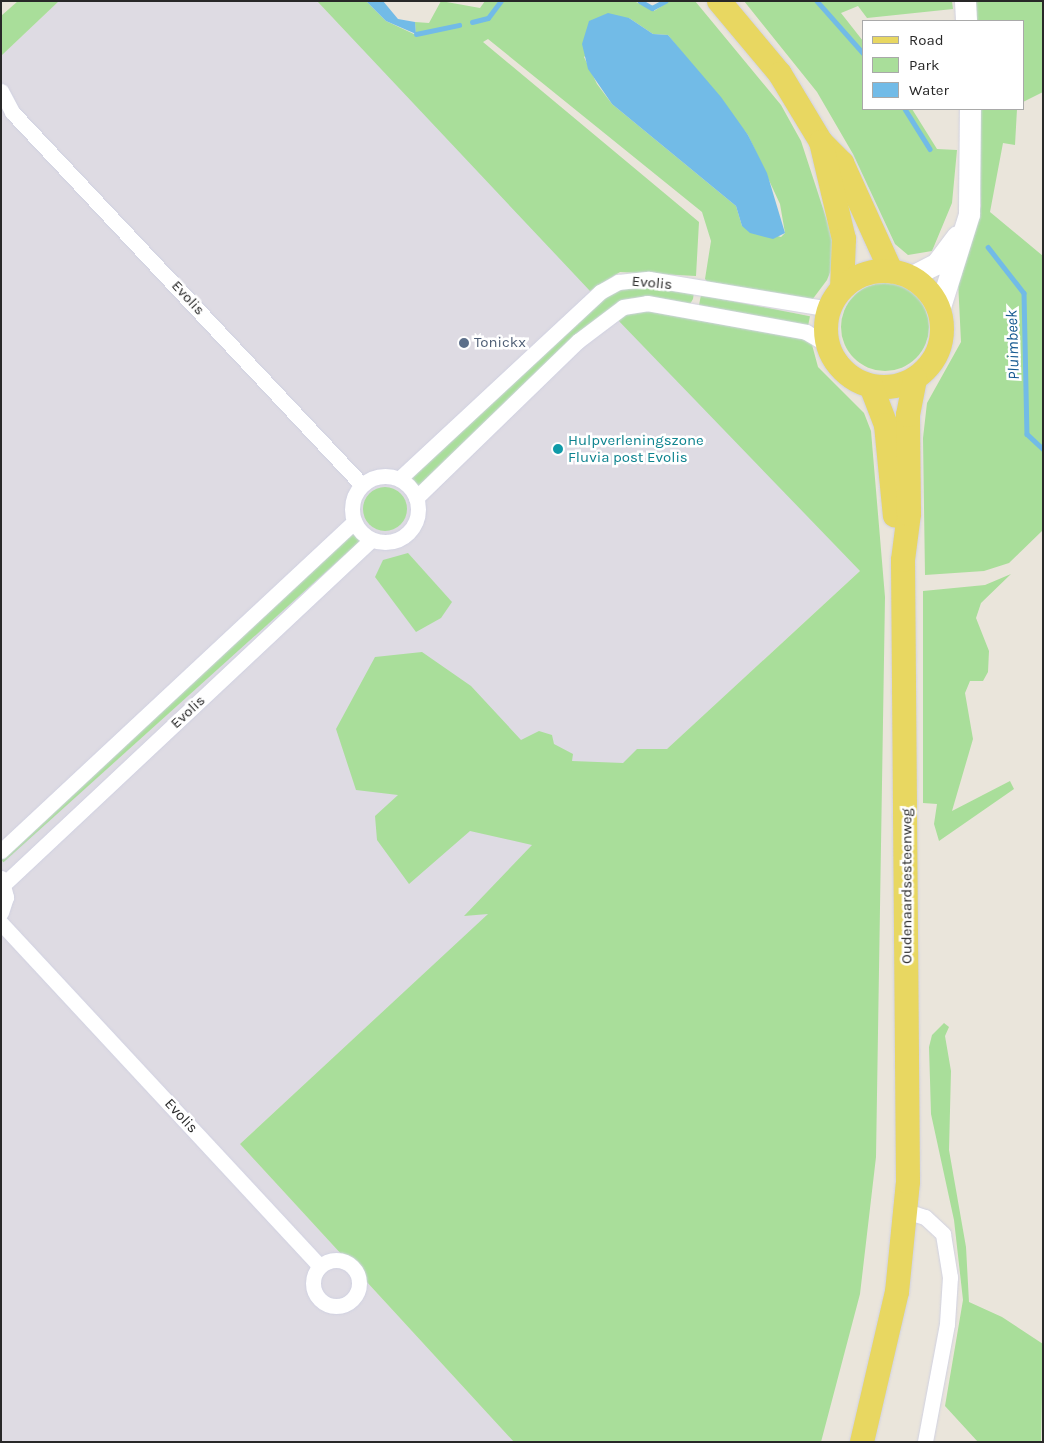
<!DOCTYPE html>
<html>
<head>
<meta charset="utf-8">
<style>
	body { margin:0 }
	#map { position:relative; width:1044px; height:1443px; overflow:hidden; background:#eae5db; font-family:Karla,sans-serif }
	div>[style] { position:absolute }
	[style*='--x'] { left:calc(var(--x)*1px); top:calc(var(--y)*1px); width:calc(var(--w)*1px); rotate:calc(var(--a)*1deg) }
	.industrial>* { inset:0; background:#dedbe3 }
	.green>* { inset:0; background:#a9de9a; transform-origin:0 0 }
	.round { border-radius:50% }
	.water>* { inset:0; background:#72bbe7 }
	.stream>* { height:4.5px; margin:-2.25px; padding:0 2.25px; transform-origin:2.25px; border-radius:2.25px; background:#72bbe7 }
	.roads { filter:drop-shadow(0 0 1px #d0d1e1) drop-shadow(0 0 1px #d0d1e1) }
	.minor>* { height:15px; margin:-7.5px; padding:0 7.5px; transform-origin:7.5px; border-radius:7.5px; background:#fff }
	.minor>.ring { margin:-7.5px; padding:0; box-sizing:content-box; background:none; border:15px solid #fff; border-radius:50% }
	.secondary>* { height:21px; margin:-10.5px; padding:0 10.5px; transform-origin:10.5px; border-radius:10.5px; background:#fff }
	.primary>* { height:24px; margin:-12px; padding:0 12px; transform-origin:12px; border-radius:12px; background:#e8d761 }
	.primary>.ring { margin:-12px; padding:0; box-sizing:content-box; background:none; border:24px solid #e8d761; border-radius:50% }
	.dots>* { width:14px; height:14px; translate:-50% -50%; box-sizing:border-box; border:2px solid #fff; border-radius:50% }
	span { translate:-50% -50%; white-space:nowrap; text-align:center; line-height:1.15; -webkit-text-stroke:5px #fff; paint-order:stroke }
	.street-label { font-size:15px; color:#282828 }
	.service-label { font-size:15px; color:#4e5e75 }
	.left { translate:0 -50%; text-align:left }
	.culture-label { font-size:15px; color:#0d838f }
	.water-label { font-size:16px; color:#145890; font-style:italic }
	.frame { position:absolute; inset:0; border:2px solid #282828; pointer-events:none }
	.legend { position:absolute; left:862px; top:20px; width:162px; height:90px; box-sizing:border-box; background:#fff; border:1px solid #a9a9a9; margin:0; padding:6px 9px; list-style:none; font-size:15px; color:#282828 }
	.legend li { display:flex; align-items:center; gap:10px; height:25px }
	.legend b { width:25px; border:1px solid #a9a9a9 }
</style>
</head>
<body>
<div id="map">
	<div class="industrial">
		<i style="clip-path:polygon(59px 1px,317px 1px,860px 571px,240px 1144px,514px 1442px,1px 1442px,1px 56px)"></i>
	</div>
	<div class="green">
		<i style="clip-path:polygon(18px 1px,59px 1px,1px 56px,1px 16px)"></i>
		<i style="clip-path:polygon(evenodd,317px 1px,366px 1px,386px 21px,416px 35px,415px 22px,429px 23px,441px 1px,480px 8px,485px 1px,634px 1px,654px 11px,670px 1px,695px 1px,781px 105px,801px 141px,832px 236px,833px 265px,827px 280px,812px 300px,709px 284px,705px 279px,711px 241px,702px 212px,488px 39px,483px 42px,699px 222px,696px 276px,620px 272px,590px 291px,317px 1px,629px 18px,653px 34px,668px 35px,748px 135px,780px 204px,785px 233px,781px 237px,742px 226px,736px 206px,612px 104px,597px 84px,584px 57px,629px 18px)"></i>
		<i style="clip-path:polygon(744px 1px,952px 1px,953px 9px,867px 18px,858px 6px,841px 13px,863px 41px,863px 109px,912px 109px,937px 149px,957px 150px,952px 203px,932px 251px,908px 255px,895px 244px,853px 154px,817px 92px)"></i>
		<i style="clip-path:polygon(970px 1px,1043px 2px,1043px 92px,1023px 102px,1023px 21px,972px 21px)"></i>
		<i style="clip-path:polygon(976px 109px,1017px 109px,1015px 145px,1003px 143px,990px 212px,1043px 256px,1043px 530px,1009px 563px,984px 571px,925px 575px,923px 438px,927px 403px,961px 342px,958px 281px,981px 206px)"></i>
		<i class="round" style="left:841px;top:283px;width:88px;height:88px"></i>
		<i style="clip-path:polygon(653px 285px,694px 292px,693px 299px,690px 304px,628px 299px,417px 489px,407px 478px,594px 303px,616px 289px)"></i>
		<i style="left:701px;top:295px;width:111px;height:12px;rotate:11deg"></i>
		<i style="clip-path:polygon(628px 310px,658px 310px,811px 341px,818px 367px,864px 413px,871px 431px,885px 597px,876px 1157px,860px 1294px,821px 1442px,514px 1442px,240px 1144px,488px 914px,464px 916px,532px 845px,470px 831px,409px 884px,377px 840px,375px 816px,398px 795px,356px 790px,336px 729px,375px 657px,422px 652px,471px 686px,521px 740px,539px 731px,552px 735px,554px 744px,573px 754px,572px 761px,623px 763px,637px 749px,667px 749px,860px 571px,615px 317px)"></i>
		<i class="round" style="left:363px;top:487px;width:44px;height:44px"></i>
		<i style="left:353px;top:530px;width:13px;height:482px;rotate:48deg"></i>
		<i style="clip-path:polygon(408px 553px,452px 602px,441px 618px,416px 632px,375px 577px,383px 560px)"></i>
		<i style="clip-path:polygon(1011px 574px,981px 603px,976px 618px,989px 651px,988px 672px,983px 681px,970px 681px,965px 693px,973px 739px,952px 811px,1010px 781px,1014px 789px,939px 841px,934px 824px,937px 804px,923px 803px,923px 591px,985px 585px)"></i>
		<i style="clip-path:polygon(944px 1023px,949px 1027px,945px 1036px,951px 1071px,949px 1150px,966px 1247px,969px 1302px,1002px 1317px,1043px 1344px,1041px 1442px,978px 1442px,945px 1406px,963px 1300px,954px 1220px,931px 1114px,929px 1047px,932px 1035px)"></i>
	</div>
	<div class="water">
		<i style="clip-path:polygon(366px 1px,383px 1px,398px 19px,415px 22px,416px 34px,386px 21px)"></i>
		<i style="clip-path:polygon(608px 13px,629px 18px,653px 34px,668px 35px,721px 97px,748px 135px,767px 173px,785px 233px,773px 239px,750px 233px,742px 226px,736px 206px,612px 104px,588px 69px,582px 44px,589px 21px)"></i>
	</div>
	<div class="stream">
		<i style="--x:640;--y:1;--w:14;--a:30"></i>
		<i style="--x:652;--y:8;--w:15;--a:-28"></i>
		<i style="--x:817;--y:1;--w:69;--a:48.5"></i>
		<i style="--x:472;--y:22;--w:16;--a:-14"></i>
		<i style="--x:488;--y:18;--w:21;--a:-53"></i>
		<i style="--x:416;--y:34;--w:44;--a:-11.8"></i>
		<i style="--x:905;--y:109;--w:47;--a:58"></i>
		<i style="--x:988;--y:247;--w:58;--a:52"></i>
		<i style="--x:1024;--y:293;--w:141;--a:88.8"></i>
		<i style="--x:1027;--y:434;--w:22;--a:43"></i>
	</div>
	<div class="roads">
		<div class="minor">
			<i style="--x:1;--y:91;--w:24;--a:62"></i>
			<i style="--x:12;--y:112;--w:511;--a:46.82"></i>
			<i class="ring" style="left:352px;top:476px;width:51px;height:51px"></i>
			<i style="--x:399;--y:479;--w:275;--a:-42.9"></i>
			<i style="--x:600;--y:292;--w:21;--a:-29"></i>
			<i style="--x:618;--y:282;--w:31;--a:-6"></i>
			<i style="--x:649;--y:279;--w:183;--a:9.4"></i>
			<i style="--x:416;--y:498;--w:226;--a:-44.1"></i>
			<i style="--x:578;--y:341;--w:56;--a:-37.1"></i>
			<i style="--x:623;--y:307;--w:24;--a:-9"></i>
			<i style="--x:647;--y:303;--w:162;--a:10.3"></i>
			<i style="--x:806;--y:332;--w:26;--a:31"></i>
			<i style="--x:1;--y:851;--w:483;--a:-43"></i>
			<i style="--x:1;--y:878;--w:20;--a:75"></i>
			<i style="--x:6;--y:897;--w:16;--a:108"></i>
			<i style="--x:4;--y:884;--w:503;--a:-43.15"></i>
			<i style="--x:1;--y:923;--w:468;--a:47.1"></i>
			<i style="--x:906;--y:1211;--w:20;--a:18"></i>
			<i style="--x:925;--y:1217;--w:25;--a:43"></i>
			<i style="--x:943;--y:1234;--w:44;--a:80.8"></i>
			<i style="--x:950;--y:1277;--w:47;--a:93.7"></i>
			<i style="--x:947;--y:1324;--w:120;--a:100.6"></i>
			<i class="ring" style="left:313px;top:1260px;width:31px;height:31px"></i>
		</div>
		<div class="secondary">
			<i style="--x:965;--y:1;--w:20;--a:87"></i>
			<i style="--x:910;--y:277;--w:29;--a:-27"></i>
			<i style="--x:936;--y:264;--w:35;--a:-53"></i>
			<i style="--x:939;--y:310;--w:101;--a:-72.6"></i>
			<i style="--x:969;--y:214;--w:105;--a:-89.5"></i>
		</div>
		<div class="primary">
			<i style="--x:719;--y:1;--w:95;--a:50.1"></i>
			<i style="--x:780;--y:74;--w:79;--a:58.9"></i>
			<i style="--x:821;--y:142;--w:30;--a:45"></i>
			<i style="--x:842;--y:163;--w:119;--a:65.6"></i>
			<i style="--x:821;--y:142;--w:100;--a:76.7"></i>
			<i style="--x:844;--y:239;--w:49;--a:92.3"></i>
			<i class="ring" style="left:826px;top:271px;width:92px;height:92px"></i>
			<i style="--x:871;--y:386;--w:42;--a:69"></i>
			<i style="--x:886;--y:425;--w:91;--a:84.4"></i>
			<i style="--x:862;--y:1442;--w:154;--a:-76.9"></i>
			<i style="--x:897;--y:1292;--w:111;--a:-84.3"></i>
			<i style="--x:908;--y:1182;--w:622;--a:-90.46"></i>
			<i style="--x:903;--y:560;--w:46;--a:-82.6"></i>
			<i style="--x:909;--y:514;--w:99;--a:-90.6"></i>
			<i style="--x:908;--y:415;--w:37;--a:-79"></i>
		</div>
	</div>
	<div class="dots">
		<i style="left:464px;top:343px;background:#5c6f8a"></i>
		<i style="left:558px;top:449px;background:#0f9aa8"></i>
	</div>
	<div class="street-label">
		<span style="left:652px;top:283px;rotate:5deg">Evolis</span>
		<span style="left:188px;top:298px;rotate:47deg">Evolis</span>
		<span style="left:188px;top:712px;rotate:-43deg">Evolis</span>
		<span style="left:907px;top:886px;rotate:-90deg">Oudenaardsesteenweg</span>
		<span style="left:181px;top:1116px;rotate:47deg">Evolis</span>
	</div>
	<div class="service-label">
		<span class="left" style="left:474px;top:343px">Tonickx</span>
	</div>
	<div class="culture-label">
		<span class="left" style="left:568px;top:449px">Hulpverleningszone<br>Fluvia post Evolis</span>
	</div>
	<div class="water-label">
		<span style="left:1013px;top:345px;rotate:-92deg">Pluimbeek</span>
	</div>
	<div class="frame"></div>
	<ul class="legend">
	<li><b style="height:6px;background:#e8d761"></b>Road</li>
	<li><b style="height:14px;background:#a9de9a"></b>Park</li>
	<li><b style="height:14px;background:#72bbe7"></b>Water</li>
	</ul>
</div>
</body>
</html>
